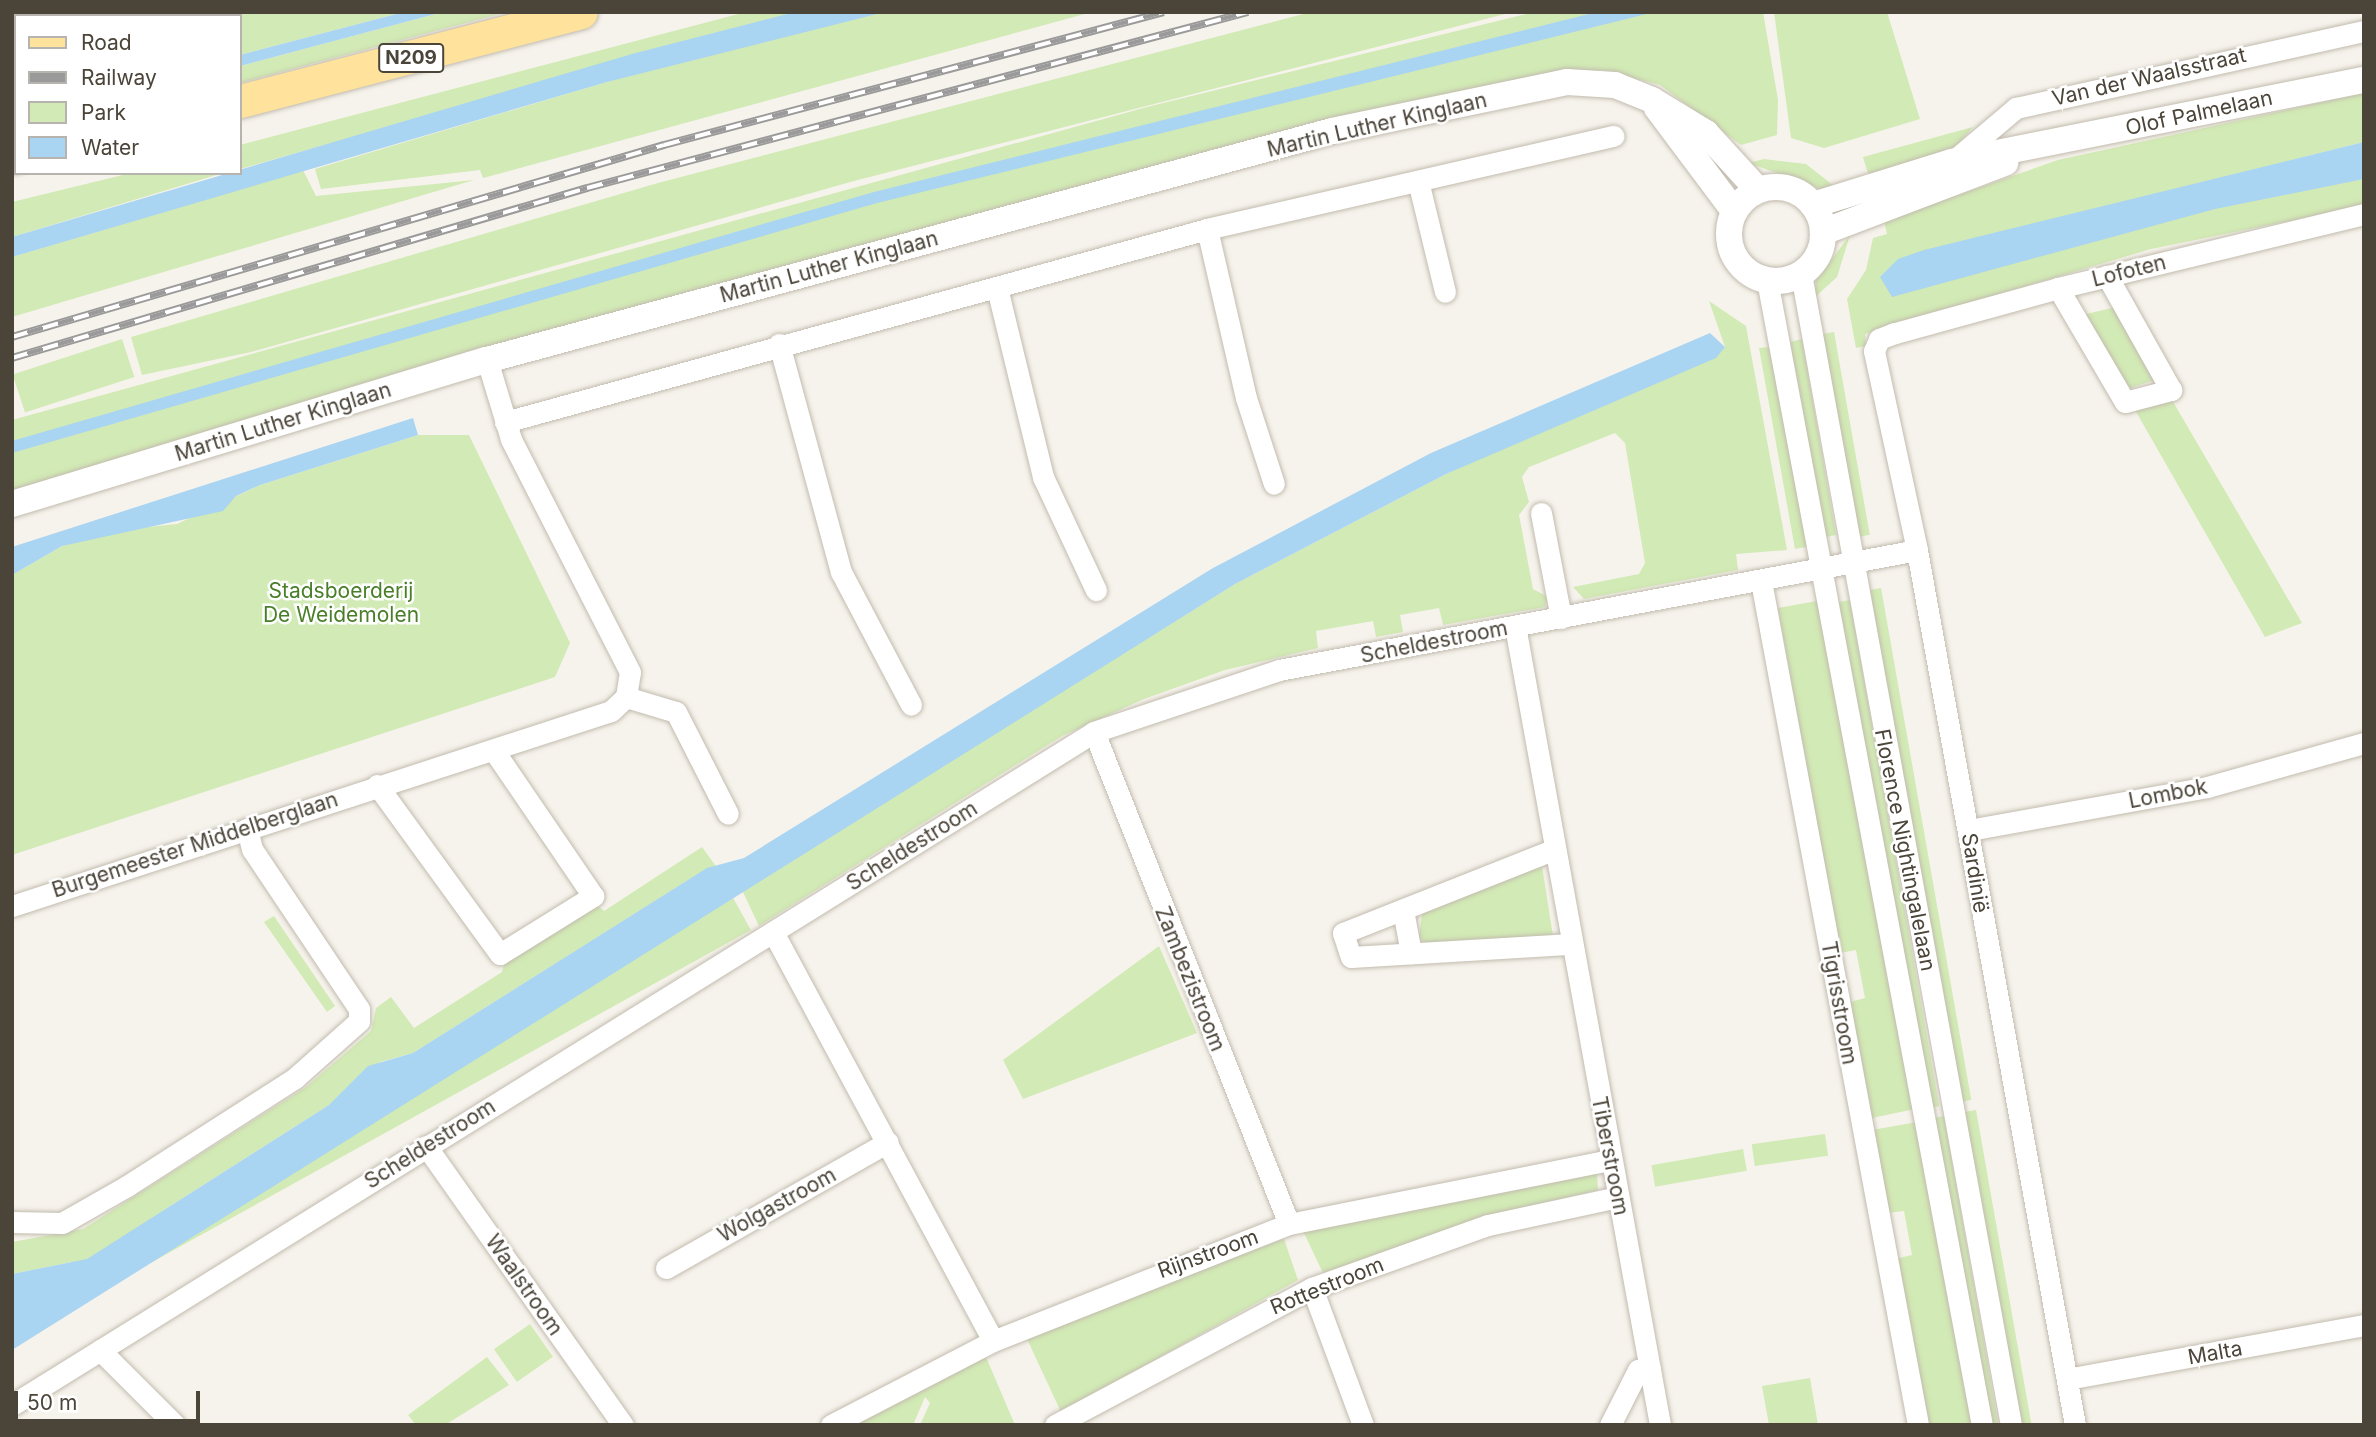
<!DOCTYPE html>
<html>
<head>
<meta charset="utf-8">
<style>
	body { margin:0 }
	#map { position:relative; width:2376px; height:1437px; overflow:hidden; background:#f6f3ec; font-family:Inter,sans-serif }
	div>[style] { position:absolute }
	[style*='--x'] { left:calc(var(--x)*1px); top:calc(var(--y)*1px); width:calc(var(--w)*1px); rotate:calc(var(--a)*1deg) }
	.green>* { inset:0; background:#d2eab5; transform-origin:0 0 }
	.water>* { inset:0; background:#a9d4f2 }
	.roads { filter:drop-shadow(0 0 2px #c2bbae) drop-shadow(0 0 2px #c2bbae) }
	.minor>* { height:21px; margin:-10.5px; padding:0 10.5px; transform-origin:10.5px; border-radius:10.5px; background:#fff }
	.tertiary>* { height:26px; margin:-13px; padding:0 13px; transform-origin:13px; border-radius:13px; background:#fff }
	.tertiary>.ring { margin:-13px; padding:0; box-sizing:content-box; background:none; border:26px solid #fff; border-radius:50% }
	.primary>* { height:33px; margin:-16.5px; padding:0 16.5px; transform-origin:16.5px; border-radius:16.5px; background:#ffe39c }
	.rail>* { height:8px; margin-top:-4px; transform-origin:0; background:repeating-linear-gradient(90deg,#fff 0 16px,#9a9a9a 0 32px); box-sizing:border-box; border-block:2px solid #9a9a9a }
	span { translate:-50% -50%; white-space:nowrap; text-align:center; line-height:1.15; -webkit-text-stroke:5px #fff; paint-order:stroke }
	.shield-label span { padding:2px 5px; background:#fff; border:2px solid; border-radius:5px; -webkit-text-stroke-width:0 }
	.shield-label { font-size:19px; color:#4b4439; font-weight:700 }
	.street-label { font-size:21px; color:#4b4439 }
	.park-label { font-size:21px; color:#4a7f2a }
	.frame { position:absolute; inset:0; border:14px solid #4b4439; pointer-events:none }
	.legend { position:absolute; left:14px; top:14px; width:228px; height:161px; box-sizing:border-box; background:#fff; border:2px solid #b7b4b0; margin:0; padding:9px 12px; list-style:none; font-size:21px; color:#4b4439 }
	.legend li { display:flex; align-items:center; gap:14px; height:35px }
	.legend b { width:35px; border:2px solid #b7b4b0 }
	.scale { position:absolute; left:14px; top:1391px; width:186px; height:32px; box-sizing:border-box; border:4px solid #4b4439; border-top:0; padding-left:9px; font-size:21px; line-height:24px; white-space:nowrap; color:#4b4439; -webkit-text-stroke:5px #fff; paint-order:stroke }
</style>
</head>
<body>
<div id="map">
	<div class="green">
		<i style="clip-path:polygon(12px 12px,404px 12px,240px 55px,240px 16px,16px 16px,12px 108px)"></i>
		<i style="clip-path:polygon(443px 12px,507px 12px,240px 83px,240px 66px)"></i>
		<i style="clip-path:polygon(746px 12px,795px 12px,240px 169px,240px 145px)"></i>
		<i style="clip-path:polygon(885px 12px,1092px 12px,483px 178px,480px 170px,321px 189px,315px 169px,650px 69px)"></i>
		<i style="clip-path:polygon(1311px 12px,1513px 12px,854px 181px,251px 352px,142px 375px,131px 337px,658px 183px)"></i>
		<i style="clip-path:polygon(1534px 12px,1763px 12px,1778px 100px,1777px 135px,1741px 145px,1660px 85px,1602px 70px,1331px 119px,483px 349px,12px 493px,12px 420px,1147px 107px)"></i>
		<i style="clip-path:polygon(1774px 12px,1887px 12px,1920px 119px,1824px 148px,1791px 138px)"></i>
		<i style="clip-path:polygon(2364px 93px,2364px 142px,1898px 259px,2364px 179px,2364px 206px,2151px 249px,1865px 334px,1866px 346px,1856px 348px,1847px 299px,1866px 270px,1873px 238px,1887px 234px,1884px 221px,2058px 160px)"></i>
		<i style="clip-path:polygon(1973px 127px,1952px 151px,1870px 180px,1863px 157px)"></i>
		<i style="clip-path:polygon(1764px 159px,1806px 164px,1834px 186px,1821px 189px,1749px 163px)"></i>
		<i style="clip-path:polygon(303px 170px,316px 196px,474px 180px,12px 317px,12px 257px)"></i>
		<i style="clip-path:polygon(131px 173px,223px 173px,12px 237px,12px 202px)"></i>
		<i style="clip-path:polygon(1850px 235px,1837px 277px,1814px 298px,1816px 280px)"></i>
		<i style="clip-path:polygon(1709px 301px,1746px 326px,1787px 550px,1736px 554px,1738px 570px,1584px 599px,1573px 587px,1639px 574px,1645px 563px,1625px 443px,1615px 433px,1529px 467px,1522px 477px,1529px 502px,1519px 515px,1533px 589px,1548px 597px,1545px 607px,1443px 625px,1439px 608px,1400px 615px,1403px 632px,1376px 637px,1373px 621px,1316px 631px,1318px 648px,1225px 670px,1144px 699px,1062px 736px,759px 926px,742px 890px,1235px 584px,1446px 474px,1725px 347px)"></i>
		<i style="clip-path:polygon(2116px 307px,2155px 380px,2127px 389px,2082px 315px)"></i>
		<i style="left:1834px;top:332px;width:206px;height:16px;rotate:80deg"></i>
		<i style="left:122px;top:339px;width:40px;height:115px;rotate:72deg"></i>
		<i style="clip-path:polygon(1802px 339px,1836px 535px,1826px 537px,1790px 342px)"></i>
		<i style="clip-path:polygon(1769px 347px,1811px 546px,1795px 549px,1759px 348px)"></i>
		<i style="clip-path:polygon(2172px 400px,2259px 549px,2302px 623px,2265px 637px,2135px 410px)"></i>
		<i style="clip-path:polygon(418px 435px,469px 435px,570px 643px,555px 677px,12px 855px,12px 575px,62px 546px,109px 531px,177px 524px,260px 485px)"></i>
		<i style="left:1881px;top:588px;width:520px;height:17px;rotate:80deg"></i>
		<i style="clip-path:polygon(1822px 600px,1915px 1109px,1872px 1118px,1850px 1002px,1865px 998px,1856px 950px,1840px 953px,1778px 608px)"></i>
		<i style="left:1850px;top:600px;width:514px;height:12px;rotate:80deg"></i>
		<i style="clip-path:polygon(702px 847px,718px 869px,706px 869px,413px 1053px,380px 1062px,329px 1105px,87px 1259px,12px 1274px,12px 1242px,83px 1229px,306px 1087px,371px 1031px,376px 1008px,391px 997px,414px 1028px,502px 972px,505px 960px,597px 905px,604px 911px)"></i>
		<i style="clip-path:polygon(1542px 866px,1553px 936px,1425px 943px,1419px 937px,1422px 914px)"></i>
		<i style="left:732px;top:896px;width:39px;height:851px;rotate:61deg"></i>
		<i style="clip-path:polygon(274px 916px,335px 1006px,327px 1012px,264px 922px)"></i>
		<i style="clip-path:polygon(1159px 946px,1197px 1033px,1023px 1099px,1003px 1060px)"></i>
		<i style="left:1976px;top:1110px;width:320px;height:15px;rotate:80deg"></i>
		<i style="left:1944px;top:1116px;width:314px;height:11px;rotate:80deg"></i>
		<i style="clip-path:polygon(1917px 1122px,1972px 1425px,1926px 1425px,1895px 1259px,1912px 1255px,1904px 1211px,1887px 1213px,1872px 1130px)"></i>
		<i style="left:1825px;top:1134px;width:22px;height:74px;rotate:82deg"></i>
		<i style="left:1743px;top:1149px;width:22px;height:93px;rotate:80deg"></i>
		<i style="clip-path:polygon(1597px 1173px,1598px 1190px,1479px 1218px,1323px 1273px,1303px 1231px,1481px 1189px)"></i>
		<i style="clip-path:polygon(1284px 1239px,1298px 1280px,1061px 1412px,1027px 1339px,1122px 1296px)"></i>
		<i style="left:530px;top:1324px;width:40px;height:44px;rotate:55deg"></i>
		<i style="clip-path:polygon(487px 1357px,509px 1385px,445px 1425px,416px 1425px,408px 1415px)"></i>
		<i style="clip-path:polygon(986px 1357px,1015px 1425px,920px 1425px,930px 1403px,925px 1397px,913px 1425px,856px 1425px)"></i>
		<i style="clip-path:polygon(1810px 1378px,1818px 1425px,1769px 1425px,1762px 1386px)"></i>
	</div>
	<div class="water">
		<i style="clip-path:polygon(404px 12px,443px 12px,240px 66px,240px 55px)"></i>
		<i style="clip-path:polygon(795px 12px,885px 12px,607px 82px,12px 257px,12px 237px,632px 54px)"></i>
		<i style="clip-path:polygon(1597px 12px,1655px 12px,877px 203px,12px 453px,12px 441px,874px 192px)"></i>
		<i style="clip-path:polygon(2364px 142px,2364px 179px,2215px 209px,1892px 297px,1880px 277px,1898px 259px,1924px 250px)"></i>
		<i style="clip-path:polygon(1710px 333px,1725px 347px,1716px 358px,1446px 474px,1235px 584px,12px 1350px,12px 1274px,87px 1259px,329px 1105px,368px 1066px,413px 1053px,707px 868px,744px 858px,1213px 568px,1431px 453px)"></i>
		<i style="clip-path:polygon(413px 418px,418px 435px,260px 485px,236px 496px,223px 511px,62px 546px,12px 575px,12px 547px)"></i>
	</div>
	<div class="roads">
		<div class="minor">
			<i style="--x:1952;--y:162;--w:84;--a:-40.2"></i>
			<i style="--x:2016;--y:108;--w:356;--a:-12.5"></i>
			<i style="--x:1418;--y:181;--w:114;--a:76.3"></i>
			<i style="--x:1207;--y:229;--w:173;--a:77"></i>
			<i style="--x:1246;--y:398;--w:90;--a:72"></i>
			<i style="--x:1801;--y:274;--w:1170;--a:79.66"></i>
			<i style="--x:1767;--y:280;--w:1165;--a:79.37"></i>
			<i style="--x:997;--y:288;--w:195;--a:76.3"></i>
			<i style="--x:1043;--y:477;--w:125;--a:64.9"></i>
			<i style="--x:2058;--y:288;--w:132;--a:59.6"></i>
			<i style="--x:2125;--y:402;--w:48;--a:-14.6"></i>
			<i style="--x:2171;--y:390;--w:131;--a:-119.3"></i>
			<i style="--x:779;--y:344;--w:236;--a:74.8"></i>
			<i style="--x:841;--y:572;--w:150;--a:62.2"></i>
			<i style="--x:505;--y:422;--w:728;--a:-15.37"></i>
			<i style="--x:1207;--y:229;--w:417;--a:-12.9"></i>
			<i style="--x:1541;--y:513;--w:107;--a:79.2"></i>
			<i style="--x:1761;--y:581;--w:858;--a:79.46"></i>
			<i style="--x:1515;--y:626;--w:812;--a:79.71"></i>
			<i style="--x:626;--y:697;--w:52;--a:16.7"></i>
			<i style="--x:676;--y:712;--w:114;--a:63"></i>
			<i style="--x:1094;--y:732;--w:529;--a:68.38"></i>
			<i style="--x:377;--y:785;--w:209;--a:54"></i>
			<i style="--x:500;--y:954;--w:110;--a:-31.9"></i>
			<i style="--x:593;--y:896;--w:176;--a:-124.3"></i>
			<i style="--x:1969;--y:830;--w:242;--a:-10.2"></i>
			<i style="--x:2207;--y:787;--w:163;--a:-15.7"></i>
			<i style="--x:1555;--y:849;--w:228;--a:158.4"></i>
			<i style="--x:1343;--y:933;--w:25;--a:72"></i>
			<i style="--x:1351;--y:957;--w:221;--a:-3.4"></i>
			<i style="--x:12;--y:906;--w:630;--a:-18.03"></i>
			<i style="--x:611;--y:711;--w:21;--a:-43"></i>
			<i style="--x:626;--y:697;--w:25;--a:-81"></i>
			<i style="--x:630;--y:672;--w:262;--a:-117.1"></i>
			<i style="--x:511;--y:439;--w:83;--a:-106.9"></i>
			<i style="--x:1403;--y:910;--w:44;--a:79.5"></i>
			<i style="--x:773;--y:932;--w:464;--a:61.7"></i>
			<i style="--x:426;--y:1146;--w:342;--a:54.8"></i>
			<i style="--x:12;--y:1222;--w:50;--a:1.1"></i>
			<i style="--x:62;--y:1223;--w:75;--a:-29.6"></i>
			<i style="--x:127;--y:1186;--w:200;--a:-32.7"></i>
			<i style="--x:295;--y:1078;--w:86;--a:-41.7"></i>
			<i style="--x:359;--y:1021;--w:12;--a:-90"></i>
			<i style="--x:359;--y:1009;--w:192;--a:-123.8"></i>
			<i style="--x:252;--y:849;--w:21;--a:-104"></i>
			<i style="--x:666;--y:1268;--w:255;--a:-29.6"></i>
			<i style="--x:1312;--y:1288;--w:146;--a:69.6"></i>
			<i style="--x:100;--y:1350;--w:106;--a:45"></i>
			<i style="--x:2067;--y:1379;--w:302;--a:-10.3"></i>
			<i style="--x:12;--y:1405;--w:1274;--a:-31.88"></i>
			<i style="--x:1094;--y:732;--w:195;--a:-18.5"></i>
			<i style="--x:1279;--y:670;--w:649;--a:-10.65"></i>
			<i style="--x:831;--y:1425;--w:182;--a:-27.4"></i>
			<i style="--x:993;--y:1341;--w:318;--a:-21.6"></i>
			<i style="--x:1289;--y:1224;--w:327;--a:-11.3"></i>
			<i style="--x:1055;--y:1425;--w:291;--a:-28.1"></i>
			<i style="--x:1312;--y:1288;--w:187;--a:-19.7"></i>
			<i style="--x:1488;--y:1225;--w:133;--a:-12.2"></i>
			<i style="--x:1610;--y:1425;--w:62;--a:-63"></i>
			<i style="--x:1638;--y:1370;--w:12;--a:-9"></i>
			<i style="--x:2075;--y:1425;--w:889;--a:-100.24"></i>
			<i style="--x:1917;--y:550;--w:204;--a:-102.2"></i>
			<i style="--x:1874;--y:351;--w:13;--a:-67"></i>
			<i style="--x:1879;--y:339;--w:17;--a:-21"></i>
			<i style="--x:1895;--y:333;--w:169;--a:-15.4"></i>
			<i style="--x:2058;--y:288;--w:315;--a:-13.6"></i>
		</div>
		<div class="tertiary">
			<i style="--x:1657;--y:108;--w:129;--a:53.2"></i>
			<i class="ring" style="left:1729px;top:187px;width:68px;height:68px"></i>
			<i style="--x:1813;--y:205;--w:145;--a:-17.2"></i>
			<i style="--x:1952;--y:162;--w:420;--a:-11.3"></i>
			<i style="--x:1823;--y:232;--w:195;--a:-20.8"></i>
			<i style="--x:12;--y:504;--w:496;--a:-16.9"></i>
			<i style="--x:487;--y:360;--w:875;--a:-15.16"></i>
			<i style="--x:1332;--y:131;--w:240;--a:-11.8"></i>
			<i style="--x:1567;--y:82;--w:48;--a:3.6"></i>
			<i style="--x:1615;--y:85;--w:40;--a:22"></i>
			<i style="--x:1652;--y:100;--w:63;--a:31.4"></i>
			<i style="--x:1706;--y:133;--w:77;--a:47.6"></i>
		</div>
		<div class="primary">
			<i style="--x:240;--y:101;--w:352;--a:-14.6"></i>
			<i style="--x:12;--y:157;--w:4;--a:-14"></i>
		</div>
	</div>
	<div class="rail">
		<i style="--x:12;--y:337;--w:680;--a:-16.41"></i>
		<i style="--x:664;--y:145;--w:517;--a:-14.9"></i>
		<i style="--x:12;--y:358;--w:600;--a:-16.47"></i>
		<i style="--x:587;--y:188;--w:684;--a:-14.91"></i>
	</div>
	<div class="shield-label">
		<span style="left:411px;top:58px">N209</span>
	</div>
	<div class="street-label">
		<span style="left:2149px;top:77px;rotate:-13deg">Van der Waalsstraat</span>
		<span style="left:2199px;top:113px;rotate:-12deg">Olof Palmelaan</span>
		<span style="left:1377px;top:125px;rotate:-13deg">Martin Luther Kinglaan</span>
		<span style="left:829px;top:267px;rotate:-15deg">Martin Luther Kinglaan</span>
		<span style="left:2129px;top:271px;rotate:-14deg">Lofoten</span>
		<span style="left:283px;top:422px;rotate:-17deg">Martin Luther Kinglaan</span>
		<span style="left:1434px;top:642px;rotate:-11deg">Scheldestroom</span>
		<span style="left:2168px;top:794px;rotate:-11deg">Lombok</span>
		<span style="left:195px;top:845px;rotate:-18deg">Burgemeester Middelberglaan</span>
		<span style="left:912px;top:846px;rotate:-32deg">Scheldestroom</span>
		<span style="left:1905px;top:850px;rotate:79deg">Florence Nightingalelaan</span>
		<span style="left:1975px;top:873px;rotate:81deg">Sardinië</span>
		<span style="left:1190px;top:979px;rotate:68deg">Zambezistroom</span>
		<span style="left:1839px;top:1003px;rotate:80deg">Tigrisstroom</span>
		<span style="left:430px;top:1144px;rotate:-32deg">Scheldestroom</span>
		<span style="left:1610px;top:1156px;rotate:79deg">Tiberstroom</span>
		<span style="left:777px;top:1205px;rotate:-29deg">Wolgastroom</span>
		<span style="left:1208px;top:1254px;rotate:-20deg">Rijnstroom</span>
		<span style="left:524px;top:1285px;rotate:55deg">Waalstroom</span>
		<span style="left:1327px;top:1286px;rotate:-22deg">Rottestroom</span>
		<span style="left:2215px;top:1353px;rotate:-10deg">Malta</span>
	</div>
	<div class="park-label">
		<span style="left:341px;top:603px">Stadsboerderij<br>De Weidemolen</span>
	</div>
	<div class="frame"></div>
	<ul class="legend">
	<li><b style="height:9px;background:#ffe39c"></b>Road</li>
	<li><b style="height:9px;background:#9a9a9a"></b>Railway</li>
	<li><b style="height:19px;background:#d2eab5"></b>Park</li>
	<li><b style="height:19px;background:#a9d4f2"></b>Water</li>
	</ul>
	<div class="scale">50 m</div>
</div>
</body>
</html>
